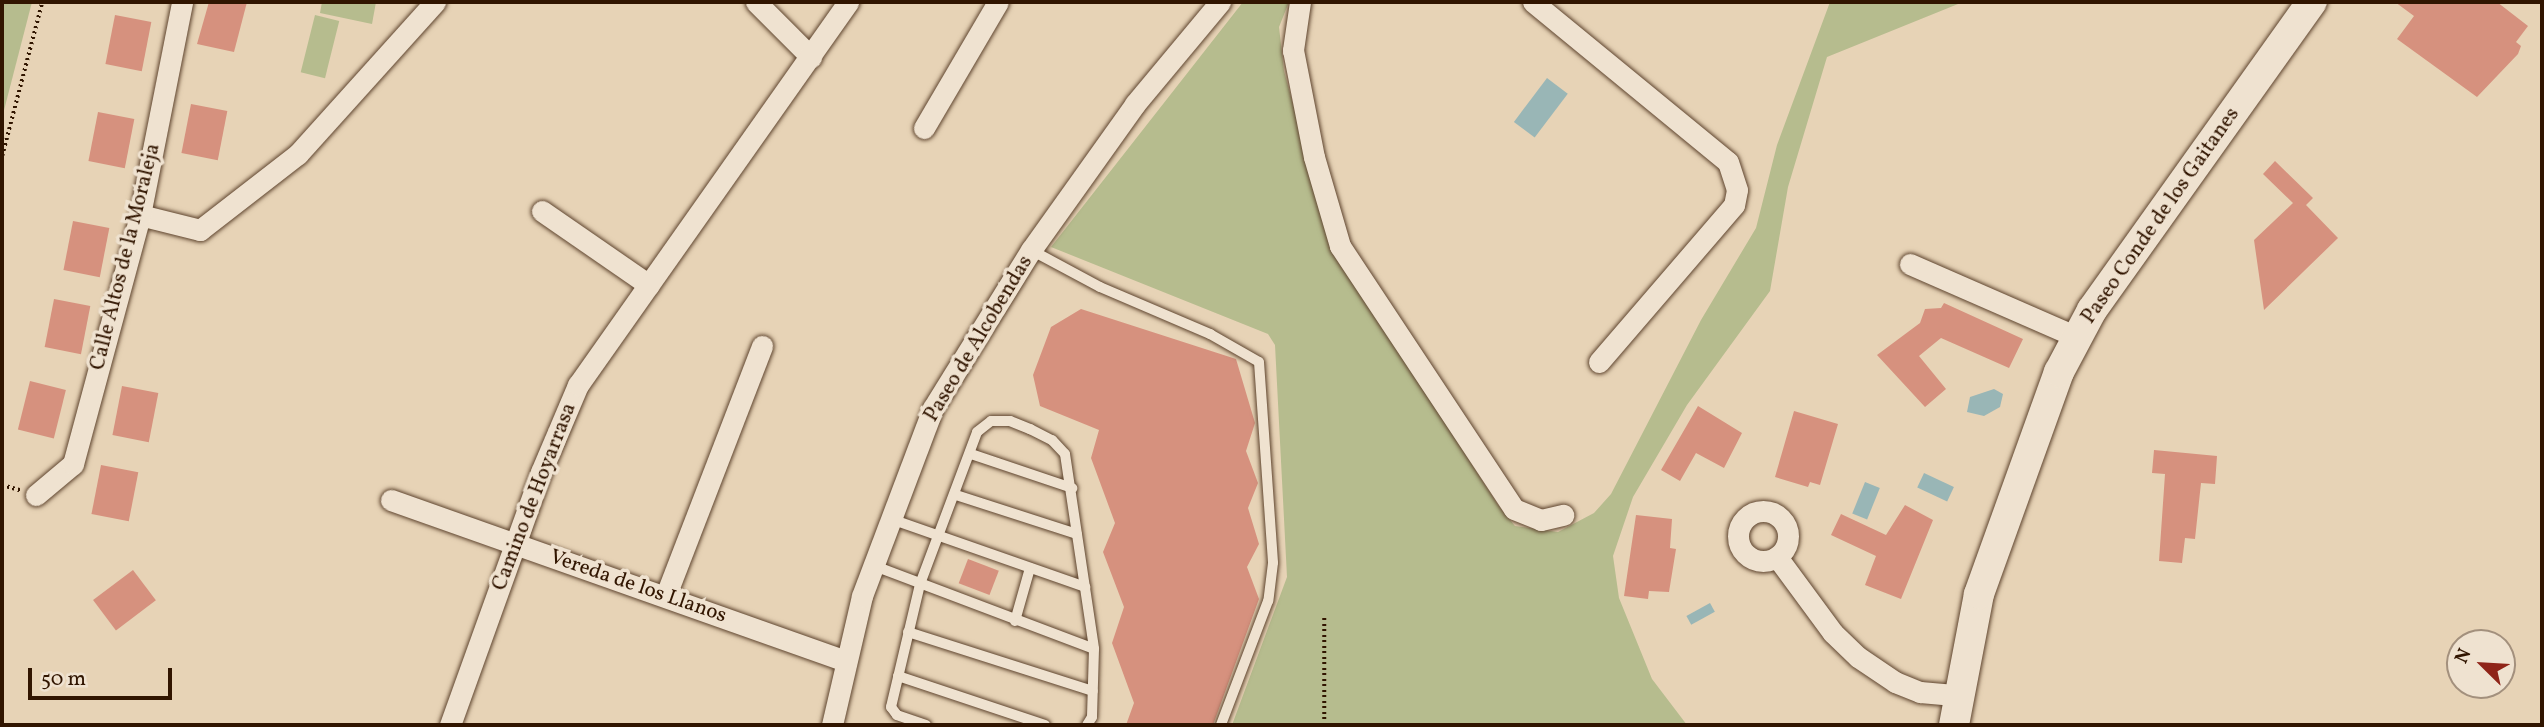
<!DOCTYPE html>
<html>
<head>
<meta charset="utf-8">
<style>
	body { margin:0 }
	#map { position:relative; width:2544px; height:727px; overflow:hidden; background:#e7d3b6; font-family:Vollkorn,serif }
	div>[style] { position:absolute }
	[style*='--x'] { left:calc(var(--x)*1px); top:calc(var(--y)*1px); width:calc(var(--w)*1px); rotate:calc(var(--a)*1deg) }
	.green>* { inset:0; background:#b6bc8e; transform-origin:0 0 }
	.water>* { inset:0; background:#99b6b6; transform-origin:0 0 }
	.building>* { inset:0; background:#d6917e; transform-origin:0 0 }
	.path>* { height:3.5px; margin-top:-1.75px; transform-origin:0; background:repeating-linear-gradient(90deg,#311500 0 2px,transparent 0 5.5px) }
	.roads { filter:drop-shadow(0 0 2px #5e442e) drop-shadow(0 0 2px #5e442e) }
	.lane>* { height:10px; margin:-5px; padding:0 5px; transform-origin:5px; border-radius:5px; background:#efe2d0 }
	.street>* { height:21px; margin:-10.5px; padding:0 10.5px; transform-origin:10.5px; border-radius:10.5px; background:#efe2d0 }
	.street>.ring { margin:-10.5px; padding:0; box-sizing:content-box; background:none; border:21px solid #efe2d0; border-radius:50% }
	.secondary>* { height:30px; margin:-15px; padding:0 15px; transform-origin:15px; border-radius:15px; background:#efe2d0 }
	span { translate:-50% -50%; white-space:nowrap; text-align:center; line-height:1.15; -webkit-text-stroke:7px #efe2d0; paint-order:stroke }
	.street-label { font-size:21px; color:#311500 }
	.frame { position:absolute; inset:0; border:4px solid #311500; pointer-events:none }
	.north { position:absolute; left:2446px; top:629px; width:70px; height:70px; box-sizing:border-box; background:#efe2d0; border:2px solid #a3907d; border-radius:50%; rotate:294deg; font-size:19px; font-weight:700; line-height:28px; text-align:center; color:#311500 }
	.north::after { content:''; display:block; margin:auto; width:24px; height:32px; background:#8f2418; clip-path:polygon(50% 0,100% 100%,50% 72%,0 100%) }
	.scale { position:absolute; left:28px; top:668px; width:144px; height:32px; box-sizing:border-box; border:4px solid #311500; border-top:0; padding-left:9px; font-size:21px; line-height:24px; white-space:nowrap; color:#311500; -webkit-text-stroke:5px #efe2d0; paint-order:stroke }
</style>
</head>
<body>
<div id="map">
	<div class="green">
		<i style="clip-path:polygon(2px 2px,32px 2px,2px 118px)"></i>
		<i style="clip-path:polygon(322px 2px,376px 2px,372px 24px,320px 13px)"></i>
		<i style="clip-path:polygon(1243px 2px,1289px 2px,1279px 27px,1284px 71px,1332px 248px,1498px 505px,1515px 526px,1558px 532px,1594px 513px,1611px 494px,1701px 320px,1756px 228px,1777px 145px,1830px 2px,1963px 2px,1827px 57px,1788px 187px,1770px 291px,1687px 405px,1633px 497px,1613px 556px,1619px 598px,1652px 679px,1687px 725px,1232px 725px,1287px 577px,1275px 345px,1268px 334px,1051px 247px)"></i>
		<i style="left:315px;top:15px;width:25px;height:59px;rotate:14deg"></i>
	</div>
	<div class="water">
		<i style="left:1547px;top:78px;width:26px;height:55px;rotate:37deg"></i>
		<i style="clip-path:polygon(1994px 389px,2003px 394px,2000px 407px,1984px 416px,1967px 412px,1970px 397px)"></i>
		<i style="left:1924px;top:473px;width:33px;height:16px;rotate:25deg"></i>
		<i style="left:1865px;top:482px;width:16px;height:34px;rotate:22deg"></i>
		<i style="left:1710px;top:603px;width:10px;height:27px;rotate:61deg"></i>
	</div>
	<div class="building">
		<i style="clip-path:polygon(209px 2px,247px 2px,234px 52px,197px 44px)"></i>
		<i style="clip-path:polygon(2395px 2px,2497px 2px,2528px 26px,2516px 42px,2521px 46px,2518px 54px,2477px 97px,2397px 39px,2414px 16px)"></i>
		<i style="left:115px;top:15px;width:37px;height:50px;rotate:11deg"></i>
		<i style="left:191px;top:104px;width:37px;height:50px;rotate:11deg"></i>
		<i style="left:98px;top:112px;width:37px;height:50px;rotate:11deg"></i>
		<i style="clip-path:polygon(2275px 161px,2313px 198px,2306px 205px,2338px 238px,2264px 310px,2254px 240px,2293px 203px,2263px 174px)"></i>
		<i style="left:73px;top:221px;width:37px;height:50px;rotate:11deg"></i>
		<i style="left:54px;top:299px;width:37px;height:49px;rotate:11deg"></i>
		<i style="clip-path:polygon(1944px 303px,2023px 339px,2009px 368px,1941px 338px,1919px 356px,1946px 389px,1925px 407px,1877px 355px,1920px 323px,1925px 309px,1941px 308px)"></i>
		<i style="clip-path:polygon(1081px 309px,1236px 359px,1255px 423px,1246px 451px,1258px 483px,1248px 508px,1259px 544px,1247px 567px,1259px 599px,1213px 725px,1126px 725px,1134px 703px,1112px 643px,1124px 607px,1103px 552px,1115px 523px,1091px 458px,1099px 430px,1040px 406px,1033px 375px,1051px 327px)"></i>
		<i style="left:30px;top:381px;width:37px;height:50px;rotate:14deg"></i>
		<i style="left:122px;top:386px;width:37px;height:50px;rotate:11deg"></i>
		<i style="clip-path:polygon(1698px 406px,1742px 433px,1724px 468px,1696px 453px,1680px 481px,1661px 470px)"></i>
		<i style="clip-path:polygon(1794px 411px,1838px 424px,1820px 485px,1810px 482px,1808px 487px,1775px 477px)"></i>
		<i style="clip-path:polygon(2154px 450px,2217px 456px,2215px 484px,2201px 483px,2195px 539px,2185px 538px,2182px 563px,2159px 561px,2165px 474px,2152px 473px)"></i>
		<i style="left:101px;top:465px;width:38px;height:50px;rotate:11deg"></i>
		<i style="clip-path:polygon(1905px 505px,1933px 520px,1901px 599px,1865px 585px,1876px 556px,1831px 535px,1841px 514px,1886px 535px)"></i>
		<i style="clip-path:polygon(1636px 515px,1672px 519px,1670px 548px,1676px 549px,1669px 592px,1649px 591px,1648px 599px,1624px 596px)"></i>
		<i style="left:968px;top:559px;width:33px;height:26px;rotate:21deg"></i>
		<i style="left:133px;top:570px;width:38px;height:50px;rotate:53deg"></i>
	</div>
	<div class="path">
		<i style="--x:2;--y:156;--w:159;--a:-75.4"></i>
		<i style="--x:2;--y:485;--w:19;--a:16"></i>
		<i style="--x:1324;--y:725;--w:109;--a:-90"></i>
	</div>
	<div class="roads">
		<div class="lane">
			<i style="--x:1031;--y:250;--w:78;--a:28.2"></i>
			<i style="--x:1100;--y:287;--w:120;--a:23.1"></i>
			<i style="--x:1210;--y:334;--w:56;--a:29.7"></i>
			<i style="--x:1259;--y:362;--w:201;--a:86"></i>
			<i style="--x:1273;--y:563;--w:38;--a:97"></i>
			<i style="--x:1268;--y:601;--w:133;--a:110.8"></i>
			<i style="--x:971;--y:454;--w:107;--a:18.6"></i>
			<i style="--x:956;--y:495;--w:127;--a:17.9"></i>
			<i style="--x:891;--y:519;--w:206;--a:19.3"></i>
			<i style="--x:872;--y:565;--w:237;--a:20.7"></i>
			<i style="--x:1015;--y:621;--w:55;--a:-74.2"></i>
			<i style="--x:908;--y:632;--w:194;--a:17.7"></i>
			<i style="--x:898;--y:676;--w:155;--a:18.4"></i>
			<i style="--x:926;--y:725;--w:31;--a:-161"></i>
			<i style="--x:897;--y:715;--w:10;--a:-127"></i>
			<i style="--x:891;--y:707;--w:126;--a:-76.7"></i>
			<i style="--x:920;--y:584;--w:162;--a:-69.4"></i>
			<i style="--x:977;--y:432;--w:18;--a:-38"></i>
			<i style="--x:991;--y:421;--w:19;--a:0"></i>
			<i style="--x:1010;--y:421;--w:22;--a:22"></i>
			<i style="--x:1030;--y:429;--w:25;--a:27"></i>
			<i style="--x:1052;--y:440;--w:19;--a:47"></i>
			<i style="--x:1065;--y:454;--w:197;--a:81.5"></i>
			<i style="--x:1094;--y:649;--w:68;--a:91.7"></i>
			<i style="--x:1092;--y:717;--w:9;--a:122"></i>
		</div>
		<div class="street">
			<i style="--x:756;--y:2;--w:78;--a:45"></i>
			<i style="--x:1300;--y:2;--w:49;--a:98.3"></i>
			<i style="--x:1293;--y:50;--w:109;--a:78.9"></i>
			<i style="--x:1314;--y:157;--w:93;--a:73.7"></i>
			<i style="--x:1340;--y:246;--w:315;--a:56.5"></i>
			<i style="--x:1514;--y:509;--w:29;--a:22"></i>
			<i style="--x:1541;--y:520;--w:23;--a:-13"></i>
			<i style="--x:1533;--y:2;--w:252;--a:39.4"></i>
			<i style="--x:1728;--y:162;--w:29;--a:72"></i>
			<i style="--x:1737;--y:190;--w:15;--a:101"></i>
			<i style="--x:1734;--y:205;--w:207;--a:130.7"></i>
			<i style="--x:924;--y:128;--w:146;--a:-59.6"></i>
			<i style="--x:542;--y:211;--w:130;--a:34.7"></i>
			<i style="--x:140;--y:215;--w:62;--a:14"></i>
			<i style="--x:200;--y:230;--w:124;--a:-37.8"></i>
			<i style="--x:298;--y:154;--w:205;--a:-48"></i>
			<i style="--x:1910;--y:264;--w:182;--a:23.6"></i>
			<i style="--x:36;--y:495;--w:48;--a:-40"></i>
			<i style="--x:73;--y:464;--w:258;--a:-74.9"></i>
			<i style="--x:140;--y:215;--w:217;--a:-78.8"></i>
			<i style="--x:391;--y:500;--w:482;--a:19.5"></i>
			<i class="ring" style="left:1738px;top:511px;width:29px;height:29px"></i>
			<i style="--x:1777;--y:557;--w:94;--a:53.6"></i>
			<i style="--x:1833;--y:633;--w:35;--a:44"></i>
			<i style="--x:1858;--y:657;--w:45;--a:34"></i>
			<i style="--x:1895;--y:682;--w:27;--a:22"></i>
			<i style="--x:1920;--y:692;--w:37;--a:5"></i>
			<i style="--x:666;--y:595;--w:267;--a:-68.9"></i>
			<i style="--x:450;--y:725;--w:269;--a:-70.2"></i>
			<i style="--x:541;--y:472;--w:95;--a:-67"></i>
			<i style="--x:578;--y:385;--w:469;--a:-54.8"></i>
			<i style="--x:832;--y:725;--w:132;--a:-76.9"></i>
			<i style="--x:862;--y:596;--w:201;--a:-69.3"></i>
			<i style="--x:933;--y:408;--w:186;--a:-58.2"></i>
			<i style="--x:1031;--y:250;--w:179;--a:-54.5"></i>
			<i style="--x:1135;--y:104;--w:133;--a:-50.2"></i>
		</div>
		<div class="secondary">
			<i style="--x:1954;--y:725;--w:133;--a:-79.2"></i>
			<i style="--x:1979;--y:594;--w:236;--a:-70.2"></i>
			<i style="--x:2059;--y:372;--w:70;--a:-62"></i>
			<i style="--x:2092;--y:310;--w:379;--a:-54.5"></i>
		</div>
	</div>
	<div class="street-label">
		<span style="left:2161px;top:216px;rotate:-55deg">Paseo Conde de los Gaitanes</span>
		<span style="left:126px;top:257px;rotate:-76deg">Calle Altos de la Moraleja</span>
		<span style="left:979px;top:339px;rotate:-59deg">Paseo de Alcobendas</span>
		<span style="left:535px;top:497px;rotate:-69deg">Camino de Hoyarrasa</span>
		<span style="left:638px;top:587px;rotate:19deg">Vereda de los Llanos</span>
	</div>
	<div class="frame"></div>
	<div class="north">N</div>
	<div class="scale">50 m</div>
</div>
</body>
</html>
